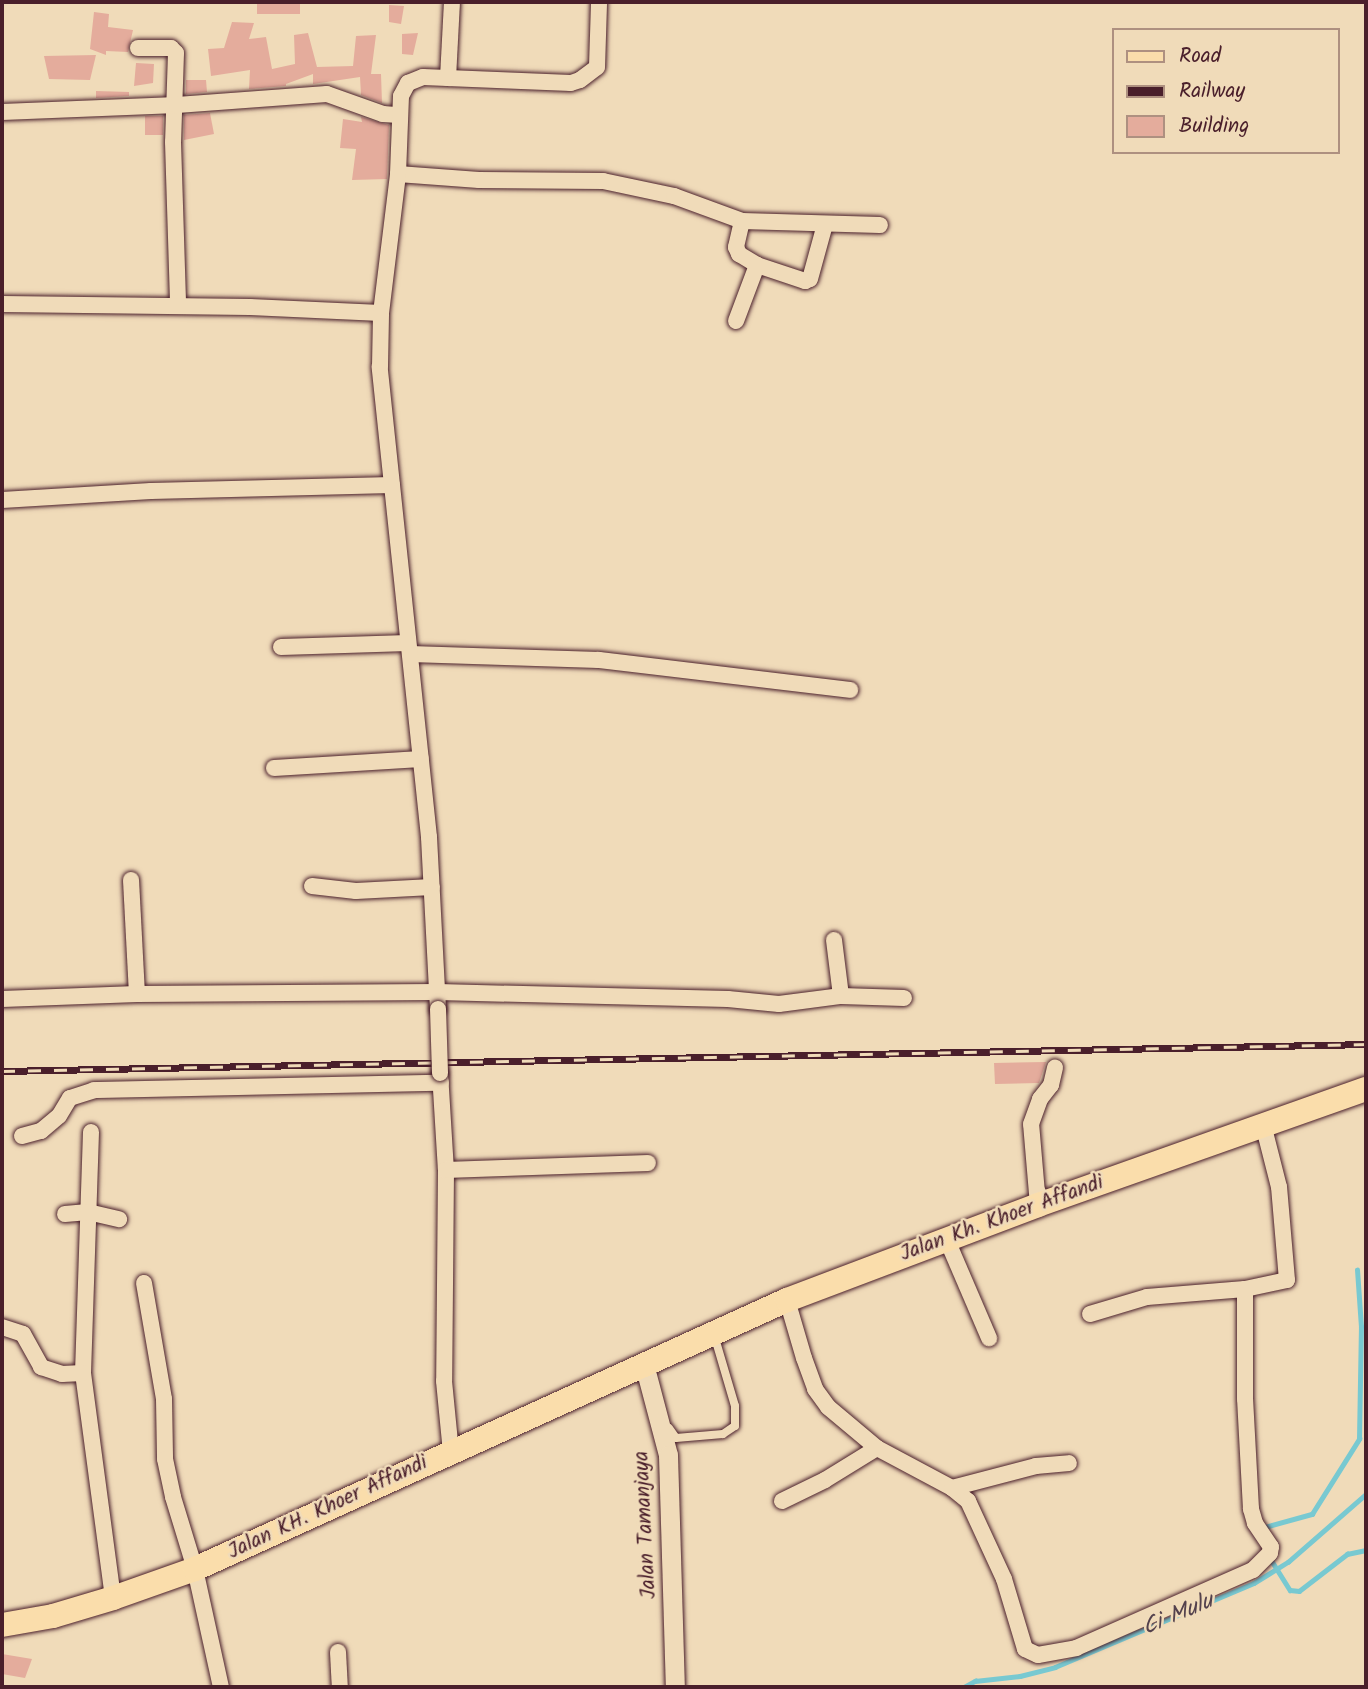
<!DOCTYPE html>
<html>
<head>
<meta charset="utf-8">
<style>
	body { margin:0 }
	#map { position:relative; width:1368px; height:1689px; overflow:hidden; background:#f0dbb9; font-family:Kalam,sans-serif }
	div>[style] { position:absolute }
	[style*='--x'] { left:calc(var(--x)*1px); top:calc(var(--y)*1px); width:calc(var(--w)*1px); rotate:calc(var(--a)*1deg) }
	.stream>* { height:4.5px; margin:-2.25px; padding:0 2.25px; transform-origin:2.25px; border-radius:2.25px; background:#78c9d1 }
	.building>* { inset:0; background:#e4ac9c; transform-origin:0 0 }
	.roads { filter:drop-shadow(0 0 2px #4a1f2b) drop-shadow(0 0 2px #4a1f2b) }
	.service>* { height:8px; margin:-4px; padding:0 4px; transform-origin:4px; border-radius:4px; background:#f0dbb9 }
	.minor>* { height:16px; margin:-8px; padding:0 8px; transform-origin:8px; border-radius:8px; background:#f0dbb9 }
	.tertiary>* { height:19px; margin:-9.5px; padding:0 9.5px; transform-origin:9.5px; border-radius:9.5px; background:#f0dbb9 }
	.primary>* { height:24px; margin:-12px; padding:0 12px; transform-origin:12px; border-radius:12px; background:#faddab }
	.rail>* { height:7px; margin-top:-3.5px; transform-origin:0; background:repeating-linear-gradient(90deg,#f0dbb9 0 13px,#4a1f2b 0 26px); box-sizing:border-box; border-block:2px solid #4a1f2b }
	.bridges { filter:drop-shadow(0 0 2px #4a1f2b) drop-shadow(0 0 2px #4a1f2b) }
	.minor-bridge>* { height:16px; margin:-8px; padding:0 8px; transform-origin:8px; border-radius:8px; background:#f0dbb9 }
	span { translate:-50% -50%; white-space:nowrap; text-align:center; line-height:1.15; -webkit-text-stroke:5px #f0dbb9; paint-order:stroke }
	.street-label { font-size:21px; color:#4a1f2b }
	.water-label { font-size:23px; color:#53414c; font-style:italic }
	.frame { position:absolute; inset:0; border:4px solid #4a1f2b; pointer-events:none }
	.legend { position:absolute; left:1112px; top:28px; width:228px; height:126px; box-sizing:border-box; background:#f0dbb9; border:2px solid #ae9080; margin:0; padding:9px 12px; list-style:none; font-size:21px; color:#4a1f2b }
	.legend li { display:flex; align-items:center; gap:14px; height:35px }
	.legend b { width:35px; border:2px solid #ae9080 }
</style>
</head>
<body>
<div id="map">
	<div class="stream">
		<i style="--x:1261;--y:1528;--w:53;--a:-15.4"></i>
		<i style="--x:1312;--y:1514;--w:89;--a:-57.9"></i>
		<i style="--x:1359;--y:1439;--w:112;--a:-89"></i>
		<i style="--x:1361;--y:1327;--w:57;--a:-94"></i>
		<i style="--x:1270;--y:1558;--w:38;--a:58"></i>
		<i style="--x:1290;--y:1590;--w:9;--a:6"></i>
		<i style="--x:1299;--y:1591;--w:61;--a:-37.6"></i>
		<i style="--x:1347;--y:1554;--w:19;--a:-12"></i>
		<i style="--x:964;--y:1687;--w:13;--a:-29"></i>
		<i style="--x:975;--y:1681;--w:45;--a:-6.3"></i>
		<i style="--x:1020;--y:1676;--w:36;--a:-14"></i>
		<i style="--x:1055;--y:1667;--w:216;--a:-22.9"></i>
		<i style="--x:1254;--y:1583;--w:40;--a:-32"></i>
		<i style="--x:1288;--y:1562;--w:103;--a:-41.1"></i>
	</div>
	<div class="building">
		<i style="left:257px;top:2px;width:43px;height:12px"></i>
		<i style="clip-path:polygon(389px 5px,404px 6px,401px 24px,389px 22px)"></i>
		<i style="clip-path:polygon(94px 12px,109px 14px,108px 27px,133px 30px,128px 52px,106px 51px,106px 55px,90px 49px)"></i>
		<i style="clip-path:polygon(232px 22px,254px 23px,249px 39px,266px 37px,272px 69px,295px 64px,294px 35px,308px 33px,317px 67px,353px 66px,356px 36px,376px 35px,371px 74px,381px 74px,382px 103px,361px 95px,360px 77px,313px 84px,313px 74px,286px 84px,286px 86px,249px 89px,250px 70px,211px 76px,208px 49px,224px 48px)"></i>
		<i style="clip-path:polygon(418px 33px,413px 55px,402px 54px,402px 34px)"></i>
		<i style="clip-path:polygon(96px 55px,90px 80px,49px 79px,44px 56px)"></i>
		<i style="clip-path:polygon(136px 63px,154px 64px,153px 83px,134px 86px)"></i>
		<i style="clip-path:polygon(186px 80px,206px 80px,207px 92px,186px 94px)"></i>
		<i style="clip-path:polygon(96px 91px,129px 92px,129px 96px,96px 98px)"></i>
		<i style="clip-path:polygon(210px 113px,214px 134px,184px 140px,184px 115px)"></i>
		<i style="left:163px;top:116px;width:19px;height:18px;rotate:90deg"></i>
		<i style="clip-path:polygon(361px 117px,389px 125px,387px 179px,352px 180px,356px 149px,340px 148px,343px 119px,362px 122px)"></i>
		<i style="clip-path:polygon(1046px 1062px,1039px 1083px,995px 1084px,994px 1063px)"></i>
		<i style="clip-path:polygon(2px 1654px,32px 1659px,25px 1678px,2px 1674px)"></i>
	</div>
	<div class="roads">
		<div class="service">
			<i style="--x:669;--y:1428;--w:12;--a:55"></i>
			<i style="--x:676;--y:1438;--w:47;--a:-4.9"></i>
			<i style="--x:723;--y:1434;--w:14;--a:-34"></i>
			<i style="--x:735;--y:1426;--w:20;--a:-90"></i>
			<i style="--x:735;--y:1406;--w:71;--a:-106.4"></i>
		</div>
		<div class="minor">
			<i style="--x:138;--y:48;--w:33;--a:0"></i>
			<i style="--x:171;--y:48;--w:7;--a:45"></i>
			<i style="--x:176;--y:53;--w:89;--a:91.9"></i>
			<i style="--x:173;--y:142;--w:163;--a:88.2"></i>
			<i style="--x:448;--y:78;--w:76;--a:-87"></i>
			<i style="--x:2;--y:112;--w:175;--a:-2.3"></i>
			<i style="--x:177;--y:105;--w:150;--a:-4.2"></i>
			<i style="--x:327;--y:94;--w:59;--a:19.7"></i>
			<i style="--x:383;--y:114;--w:16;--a:4"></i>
			<i style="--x:398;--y:174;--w:81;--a:4.2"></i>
			<i style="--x:479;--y:180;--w:124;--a:0.5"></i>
			<i style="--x:603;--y:181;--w:73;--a:11.9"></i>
			<i style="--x:674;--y:196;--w:72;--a:20.2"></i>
			<i style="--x:742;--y:221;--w:138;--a:1.7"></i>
			<i style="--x:742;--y:221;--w:27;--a:103"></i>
			<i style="--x:736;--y:247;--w:8;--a:67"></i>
			<i style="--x:739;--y:254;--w:21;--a:31"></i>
			<i style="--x:757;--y:265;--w:51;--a:18.4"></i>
			<i style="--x:805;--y:281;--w:5;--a:-22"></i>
			<i style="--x:810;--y:279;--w:57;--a:-74.7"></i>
			<i style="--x:2;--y:304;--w:248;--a:0.7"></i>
			<i style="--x:250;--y:307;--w:131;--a:2.6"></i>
			<i style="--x:736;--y:321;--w:60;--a:-69.4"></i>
			<i style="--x:2;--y:500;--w:149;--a:-3.5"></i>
			<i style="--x:151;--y:491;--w:241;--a:-1.4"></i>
			<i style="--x:281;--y:647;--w:127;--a:-1.8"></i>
			<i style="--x:410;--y:654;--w:189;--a:1.8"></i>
			<i style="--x:599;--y:660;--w:253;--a:6.8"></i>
			<i style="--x:274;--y:768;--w:147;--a:-3.5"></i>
			<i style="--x:131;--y:880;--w:114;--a:87"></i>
			<i style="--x:312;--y:886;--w:44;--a:6.5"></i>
			<i style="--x:356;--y:891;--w:76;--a:-3"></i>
			<i style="--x:834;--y:940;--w:56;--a:82.9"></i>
			<i style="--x:2;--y:999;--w:135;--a:-2.1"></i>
			<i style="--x:137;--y:994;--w:301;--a:-0.4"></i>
			<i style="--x:438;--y:992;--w:290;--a:1.4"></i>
			<i style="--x:728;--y:999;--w:51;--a:5.6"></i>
			<i style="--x:779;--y:1004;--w:63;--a:-7.4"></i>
			<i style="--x:841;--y:996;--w:63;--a:1.8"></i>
			<i style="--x:438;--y:1009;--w:172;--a:-93"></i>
			<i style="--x:429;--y:837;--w:473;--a:-96"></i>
			<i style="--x:380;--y:367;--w:54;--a:-88.9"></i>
			<i style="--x:381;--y:313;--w:140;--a:-83"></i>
			<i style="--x:398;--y:174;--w:78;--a:-87.8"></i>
			<i style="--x:401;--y:96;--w:15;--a:-62"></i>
			<i style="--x:408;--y:83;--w:16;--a:-22"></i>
			<i style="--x:423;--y:77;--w:148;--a:2.3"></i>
			<i style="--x:571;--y:83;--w:9;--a:-18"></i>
			<i style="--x:580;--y:80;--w:21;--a:-37"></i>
			<i style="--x:597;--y:67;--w:65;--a:-88.2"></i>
			<i style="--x:440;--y:1073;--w:97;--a:86.5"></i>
			<i style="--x:446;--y:1170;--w:211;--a:90.5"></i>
			<i style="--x:444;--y:1381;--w:71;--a:84.4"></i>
			<i style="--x:91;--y:1132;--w:241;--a:91.9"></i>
			<i style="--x:83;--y:1373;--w:227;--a:82.4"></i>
			<i style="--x:22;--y:1136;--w:20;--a:-15"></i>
			<i style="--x:41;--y:1131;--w:23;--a:-40"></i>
			<i style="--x:59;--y:1116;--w:21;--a:-59"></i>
			<i style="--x:70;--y:1098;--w:25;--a:-18"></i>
			<i style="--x:94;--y:1090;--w:347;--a:-1.2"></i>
			<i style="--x:446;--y:1170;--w:202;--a:-2"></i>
			<i style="--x:1038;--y:1205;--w:81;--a:-94.9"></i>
			<i style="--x:1031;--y:1124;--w:27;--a:-70"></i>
			<i style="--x:1040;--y:1099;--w:18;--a:-52"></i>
			<i style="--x:1051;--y:1085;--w:18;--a:-77"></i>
			<i style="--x:65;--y:1214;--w:23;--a:-5"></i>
			<i style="--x:88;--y:1212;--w:32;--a:13"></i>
			<i style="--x:947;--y:1240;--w:107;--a:66.8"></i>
			<i style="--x:144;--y:1283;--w:118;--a:80.2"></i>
			<i style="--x:164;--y:1399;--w:60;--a:89"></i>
			<i style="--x:165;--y:1459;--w:39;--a:78"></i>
			<i style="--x:173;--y:1497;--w:75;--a:73"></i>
			<i style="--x:195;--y:1569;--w:121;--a:77.6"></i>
			<i style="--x:787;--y:1300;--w:60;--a:73.7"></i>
			<i style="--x:804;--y:1358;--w:33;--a:70"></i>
			<i style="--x:815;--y:1389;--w:22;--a:54"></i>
			<i style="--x:828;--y:1407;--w:64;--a:39.9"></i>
			<i style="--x:877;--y:1448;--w:85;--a:28.1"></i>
			<i style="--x:952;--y:1488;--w:21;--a:39"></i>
			<i style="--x:968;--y:1501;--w:86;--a:65.2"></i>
			<i style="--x:1004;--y:1579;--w:73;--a:73.3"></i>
			<i style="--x:1025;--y:1649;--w:14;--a:25"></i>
			<i style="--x:1038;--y:1655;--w:39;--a:-10"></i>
			<i style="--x:1076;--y:1648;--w:193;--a:-23.8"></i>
			<i style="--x:1253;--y:1570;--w:24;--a:-45"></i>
			<i style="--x:1270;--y:1553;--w:6;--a:-81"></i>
			<i style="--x:1271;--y:1547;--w:29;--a:-124"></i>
			<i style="--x:1255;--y:1523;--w:15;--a:-106"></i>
			<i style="--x:1251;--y:1509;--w:110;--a:-93.1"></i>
			<i style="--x:1245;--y:1399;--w:110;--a:-90"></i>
			<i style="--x:1090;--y:1314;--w:59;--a:-16.6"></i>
			<i style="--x:1147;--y:1297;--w:98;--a:-4.7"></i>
			<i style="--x:1245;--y:1289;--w:43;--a:-12.1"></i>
			<i style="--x:1287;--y:1280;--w:93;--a:-94.9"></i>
			<i style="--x:1279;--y:1187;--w:65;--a:-104.3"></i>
			<i style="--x:2;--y:1327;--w:22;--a:18"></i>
			<i style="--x:23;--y:1334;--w:38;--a:61"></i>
			<i style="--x:41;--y:1367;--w:22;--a:18"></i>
			<i style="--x:62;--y:1374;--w:21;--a:-3"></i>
			<i style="--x:952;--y:1488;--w:87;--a:-14.7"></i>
			<i style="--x:1036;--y:1466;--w:33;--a:-5"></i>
			<i style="--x:782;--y:1501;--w:48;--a:-26"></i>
			<i style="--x:825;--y:1480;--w:61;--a:-31.6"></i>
			<i style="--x:338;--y:1652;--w:35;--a:87"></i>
		</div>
		<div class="tertiary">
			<i style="--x:644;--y:1364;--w:94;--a:75.2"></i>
			<i style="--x:668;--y:1455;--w:232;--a:88.3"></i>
		</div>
		<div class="primary">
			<i style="--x:2;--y:1625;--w:52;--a:-10"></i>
			<i style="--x:53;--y:1616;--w:63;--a:-16.7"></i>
			<i style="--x:113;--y:1598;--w:87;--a:-19.5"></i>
			<i style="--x:195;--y:1569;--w:650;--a:-24.44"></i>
			<i style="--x:787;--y:1300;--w:268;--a:-20.7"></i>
			<i style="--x:1038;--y:1205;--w:348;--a:-19.5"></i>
		</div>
	</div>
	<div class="rail">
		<i style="--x:2;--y:1071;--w:1364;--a:-1.13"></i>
	</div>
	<div class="bridges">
		<div class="minor-bridge">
			<i style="--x:438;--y:1009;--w:64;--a:88.2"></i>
		</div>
	</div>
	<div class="street-label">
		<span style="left:1002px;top:1219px;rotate:-20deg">Jalan Kh. Khoer Affandi</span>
		<span style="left:328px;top:1508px;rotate:-25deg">Jalan KH. Khoer Affandi</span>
		<span style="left:646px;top:1525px;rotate:-93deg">Jalan Tamanjaya</span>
	</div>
	<div class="water-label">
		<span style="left:1178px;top:1615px;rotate:-23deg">Ci Mulu</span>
	</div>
	<div class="frame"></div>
	<ul class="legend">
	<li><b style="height:9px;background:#faddab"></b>Road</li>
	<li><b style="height:9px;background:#4a1f2b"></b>Railway</li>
	<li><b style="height:19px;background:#e4ac9c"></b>Building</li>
	</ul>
</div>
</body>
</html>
